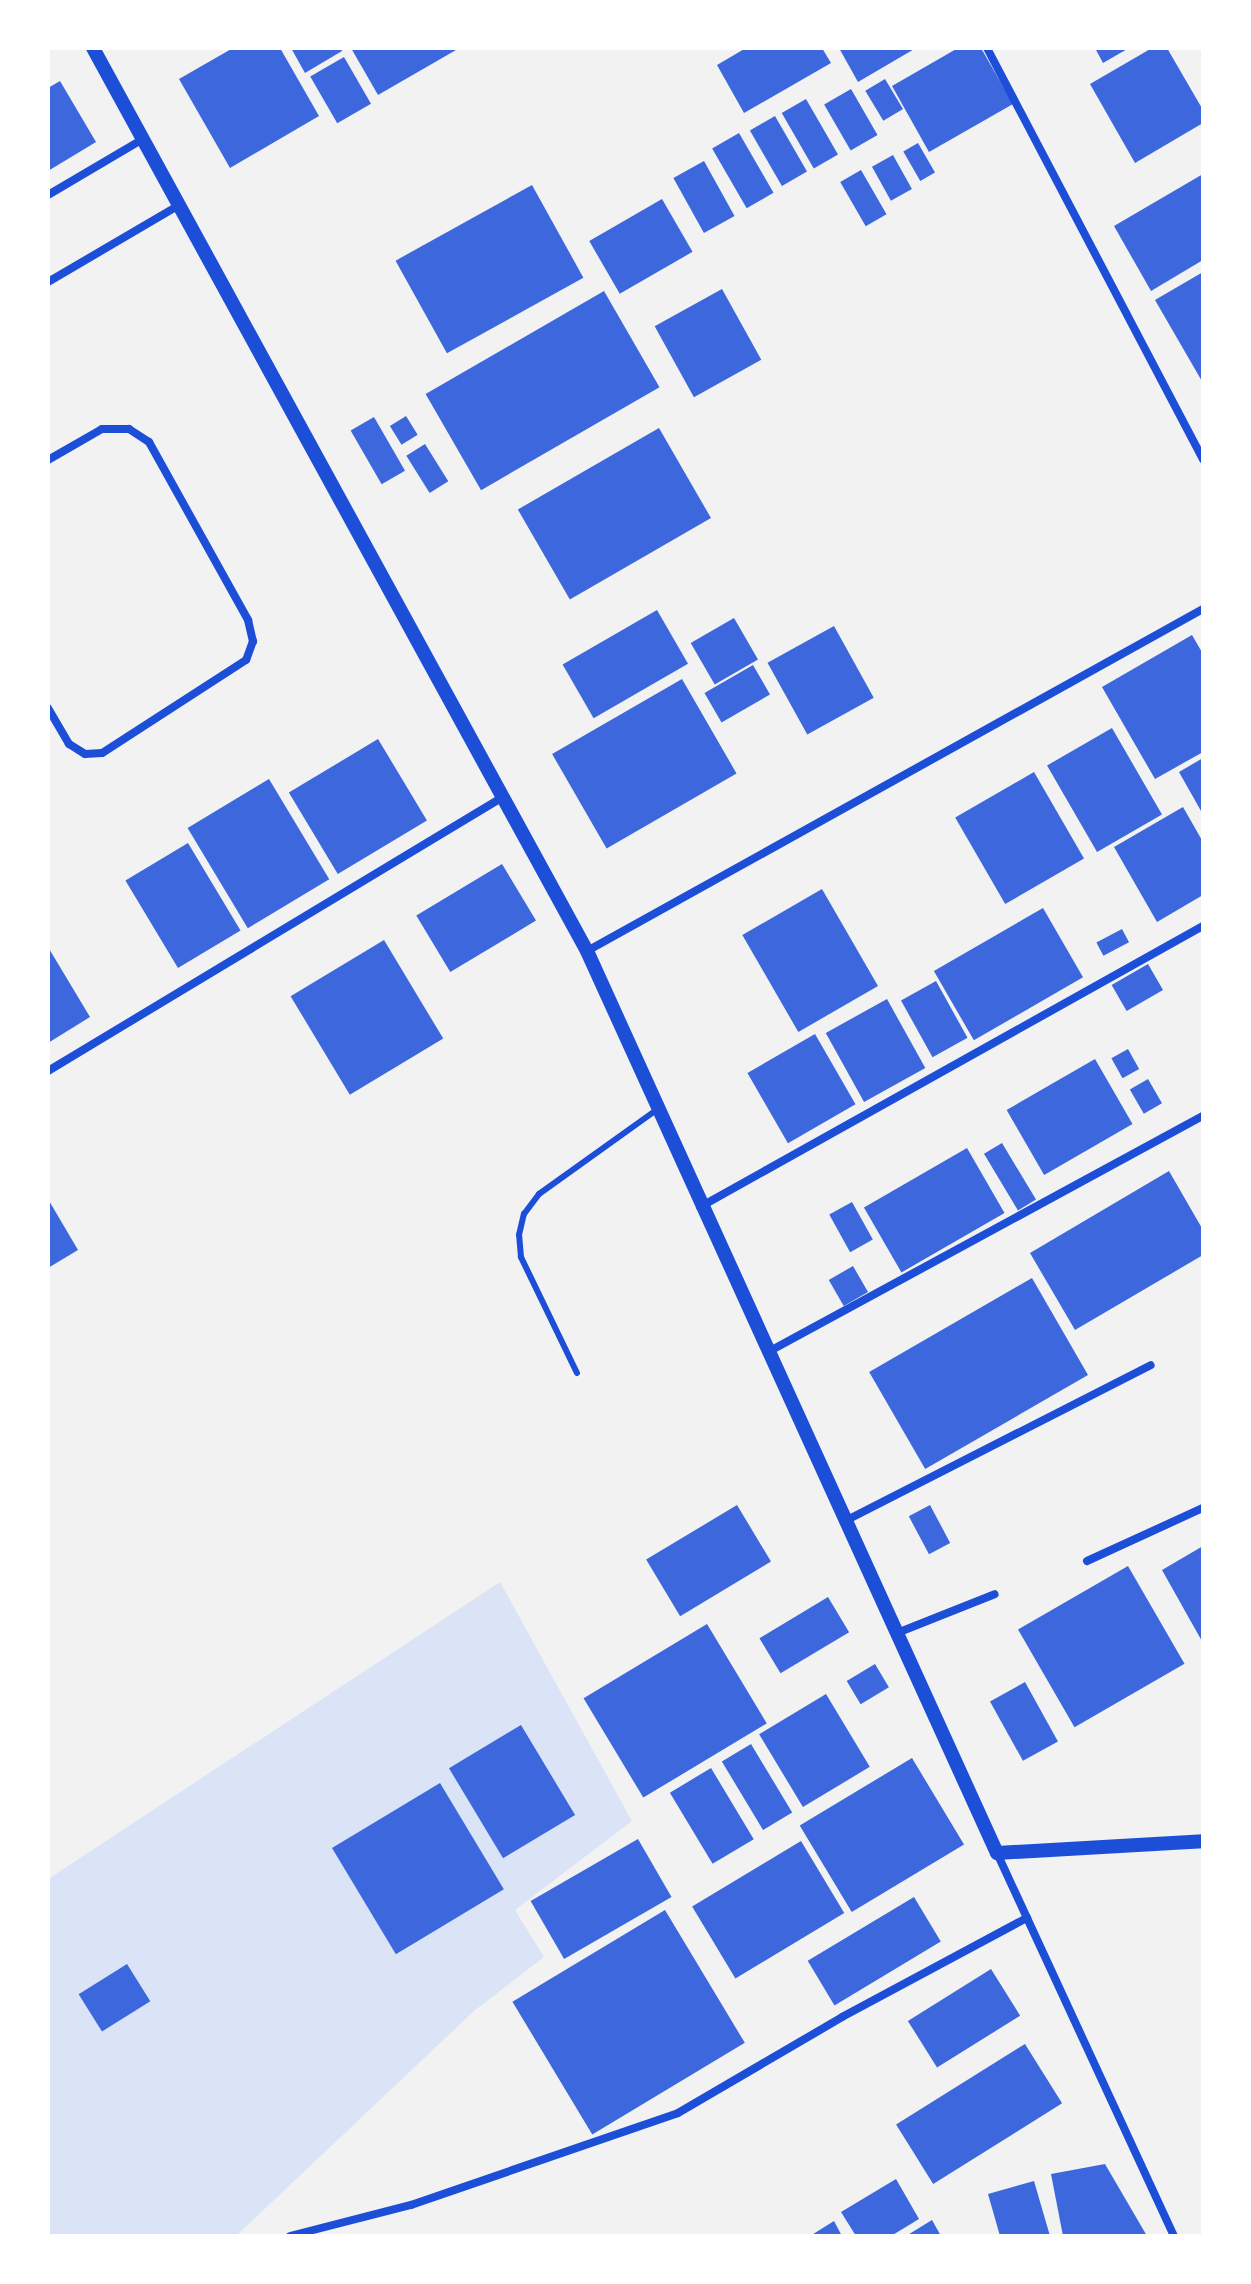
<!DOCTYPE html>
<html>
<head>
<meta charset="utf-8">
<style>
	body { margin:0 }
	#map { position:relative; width:1251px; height:2284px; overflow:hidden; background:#f2f2f2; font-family:"Exo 2",sans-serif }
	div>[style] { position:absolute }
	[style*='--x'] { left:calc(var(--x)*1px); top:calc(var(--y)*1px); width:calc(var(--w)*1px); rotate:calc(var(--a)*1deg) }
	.green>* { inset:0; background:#dbe4f7 }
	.building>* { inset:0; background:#3d67dc; transform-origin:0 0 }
	.service>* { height:6px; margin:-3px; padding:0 3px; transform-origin:3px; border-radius:3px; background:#1d4ed8 }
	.minor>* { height:8px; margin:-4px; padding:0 4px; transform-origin:4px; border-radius:4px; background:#1d4ed8 }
	.tertiary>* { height:14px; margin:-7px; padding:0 7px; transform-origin:7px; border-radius:7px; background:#1d4ed8 }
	span { translate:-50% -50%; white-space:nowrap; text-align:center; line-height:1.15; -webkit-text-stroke:6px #fff; paint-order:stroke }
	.frame { position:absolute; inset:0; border:50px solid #fff; pointer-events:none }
</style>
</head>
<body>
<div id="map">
	<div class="green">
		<i style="clip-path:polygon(500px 1582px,632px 1821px,515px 1910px,544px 1957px,474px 2011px,236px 2236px,48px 2236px,48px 1879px)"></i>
	</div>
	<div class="building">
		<i style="clip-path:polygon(233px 48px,280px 48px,319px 116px,230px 168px,179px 79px)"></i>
		<i style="clip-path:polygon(291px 48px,341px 48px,342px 51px,305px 73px)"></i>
		<i style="clip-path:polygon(351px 48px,455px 48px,456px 50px,378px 95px)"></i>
		<i style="clip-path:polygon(746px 48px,822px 48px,831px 63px,744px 113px,717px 65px)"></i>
		<i style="clip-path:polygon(839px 48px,916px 48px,858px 82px)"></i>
		<i style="clip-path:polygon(958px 48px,981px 48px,1013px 104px,929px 152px,892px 86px)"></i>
		<i style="clip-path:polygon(1095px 48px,1129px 48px,1103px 63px)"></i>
		<i style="clip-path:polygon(1152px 48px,1167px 48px,1203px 110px,1203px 123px,1135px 163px,1090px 84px)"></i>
		<i style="left:344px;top:57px;width:54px;height:39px;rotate:60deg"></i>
		<i style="left:885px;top:79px;width:35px;height:23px;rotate:59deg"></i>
		<i style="clip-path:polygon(60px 81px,96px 142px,48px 171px,48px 88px)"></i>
		<i style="left:851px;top:89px;width:53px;height:31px;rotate:60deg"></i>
		<i style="left:806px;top:99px;width:64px;height:28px;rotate:60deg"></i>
		<i style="left:775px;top:116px;width:64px;height:29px;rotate:60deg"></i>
		<i style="left:739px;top:133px;width:69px;height:31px;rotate:60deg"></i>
		<i style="left:918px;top:143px;width:34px;height:17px;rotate:60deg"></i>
		<i style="left:893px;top:155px;width:39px;height:24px;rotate:61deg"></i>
		<i style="left:704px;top:161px;width:63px;height:35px;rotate:61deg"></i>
		<i style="left:861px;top:170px;width:51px;height:24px;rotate:60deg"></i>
		<i style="clip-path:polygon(1203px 174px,1203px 260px,1151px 291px,1114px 226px)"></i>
		<i style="left:532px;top:185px;width:106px;height:156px;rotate:61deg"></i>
		<i style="left:662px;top:199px;width:61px;height:84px;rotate:60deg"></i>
		<i style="clip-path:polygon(1203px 272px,1203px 383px,1155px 300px)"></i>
		<i style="left:722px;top:289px;width:81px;height:77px;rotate:61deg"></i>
		<i style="left:604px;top:291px;width:111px;height:206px;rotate:60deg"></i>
		<i style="left:406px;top:416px;width:22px;height:19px;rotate:58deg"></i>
		<i style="left:374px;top:417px;width:62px;height:27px;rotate:60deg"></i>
		<i style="left:659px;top:428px;width:104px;height:163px;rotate:60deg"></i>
		<i style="left:425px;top:444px;width:44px;height:22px;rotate:58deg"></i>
		<i style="left:657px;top:610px;width:62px;height:109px;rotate:60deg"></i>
		<i style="left:734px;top:618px;width:48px;height:50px;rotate:60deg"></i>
		<i style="left:834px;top:626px;width:82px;height:76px;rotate:61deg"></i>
		<i style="clip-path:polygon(1192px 635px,1203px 654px,1203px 752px,1155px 779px,1102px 687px)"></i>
		<i style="left:753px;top:665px;width:34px;height:56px;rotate:60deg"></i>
		<i style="left:682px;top:679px;width:109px;height:150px;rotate:60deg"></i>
		<i style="left:1112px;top:728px;width:100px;height:75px;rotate:60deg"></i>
		<i style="left:378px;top:739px;width:95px;height:104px;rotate:59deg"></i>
		<i style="clip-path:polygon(1203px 758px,1203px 809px,1201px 811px,1179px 772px)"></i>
		<i style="left:1034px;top:772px;width:100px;height:91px;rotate:60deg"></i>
		<i style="left:269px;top:779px;width:117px;height:95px;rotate:59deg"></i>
		<i style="clip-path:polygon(1183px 807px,1203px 842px,1203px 895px,1157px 922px,1114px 847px)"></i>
		<i style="left:188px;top:843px;width:102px;height:73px;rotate:59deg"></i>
		<i style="left:502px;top:864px;width:66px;height:100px;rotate:59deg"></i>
		<i style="left:822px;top:889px;width:112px;height:92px;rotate:60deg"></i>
		<i style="left:1043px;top:908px;width:80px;height:126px;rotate:60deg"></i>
		<i style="left:1122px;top:929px;width:15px;height:29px;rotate:62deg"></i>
		<i style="left:384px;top:940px;width:115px;height:109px;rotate:59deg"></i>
		<i style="clip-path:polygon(48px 947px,90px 1017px,48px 1043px)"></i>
		<i style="left:1148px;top:964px;width:30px;height:42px;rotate:60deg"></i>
		<i style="left:936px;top:981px;width:65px;height:40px;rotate:61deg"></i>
		<i style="left:887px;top:999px;width:79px;height:70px;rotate:61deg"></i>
		<i style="left:815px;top:1034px;width:81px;height:78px;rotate:60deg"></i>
		<i style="left:1128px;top:1049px;width:23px;height:19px;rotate:61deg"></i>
		<i style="left:1095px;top:1059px;width:75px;height:102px;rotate:60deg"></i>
		<i style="left:1148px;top:1079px;width:28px;height:21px;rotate:60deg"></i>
		<i style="left:1002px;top:1143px;width:66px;height:21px;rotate:59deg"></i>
		<i style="left:967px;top:1148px;width:75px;height:119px;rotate:60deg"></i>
		<i style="clip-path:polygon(1169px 1171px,1203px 1230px,1203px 1255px,1075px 1330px,1030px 1253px)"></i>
		<i style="clip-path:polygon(48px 1199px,78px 1250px,48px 1268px)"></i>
		<i style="left:852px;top:1202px;width:43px;height:26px;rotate:61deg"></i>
		<i style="left:853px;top:1266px;width:30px;height:28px;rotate:60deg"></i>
		<i style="left:1032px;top:1278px;width:112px;height:188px;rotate:60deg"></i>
		<i style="left:737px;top:1505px;width:66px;height:106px;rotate:59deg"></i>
		<i style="left:930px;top:1505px;width:43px;height:24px;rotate:62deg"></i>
		<i style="clip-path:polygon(1203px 1546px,1203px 1643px,1162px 1570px)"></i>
		<i style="left:1128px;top:1566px;width:113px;height:127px;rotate:60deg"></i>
		<i style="left:828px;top:1597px;width:41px;height:80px;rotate:59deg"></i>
		<i style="left:707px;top:1624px;width:116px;height:144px;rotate:59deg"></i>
		<i style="left:875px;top:1664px;width:27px;height:33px;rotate:59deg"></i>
		<i style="left:1025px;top:1682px;width:68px;height:40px;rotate:61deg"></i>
		<i style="left:826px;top:1694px;width:85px;height:78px;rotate:59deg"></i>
		<i style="left:521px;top:1725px;width:105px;height:84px;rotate:59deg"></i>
		<i style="left:751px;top:1744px;width:80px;height:34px;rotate:59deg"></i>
		<i style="left:912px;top:1758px;width:101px;height:131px;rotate:59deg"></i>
		<i style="left:711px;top:1768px;width:83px;height:48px;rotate:59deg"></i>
		<i style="left:440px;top:1783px;width:124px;height:126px;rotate:59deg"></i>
		<i style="left:638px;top:1839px;width:67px;height:124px;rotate:60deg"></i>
		<i style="left:801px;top:1841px;width:84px;height:127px;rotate:59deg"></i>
		<i style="left:914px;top:1897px;width:52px;height:124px;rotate:59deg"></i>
		<i style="left:665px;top:1910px;width:155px;height:178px;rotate:59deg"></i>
		<i style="left:127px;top:1964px;width:44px;height:57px;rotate:58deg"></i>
		<i style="left:991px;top:1969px;width:55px;height:98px;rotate:58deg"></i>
		<i style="left:1025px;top:2044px;width:70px;height:152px;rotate:58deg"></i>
		<i style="clip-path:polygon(1105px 2164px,1147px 2236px,1063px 2236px,1051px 2174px)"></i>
		<i style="clip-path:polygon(896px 2179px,919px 2219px,891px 2236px,856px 2236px,841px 2212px)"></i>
		<i style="clip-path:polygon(1034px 2181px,1050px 2236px,1000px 2236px,988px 2194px)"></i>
		<i style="clip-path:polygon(932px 2220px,941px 2236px,906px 2236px)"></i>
		<i style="clip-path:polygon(834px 2221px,842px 2236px,810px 2236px)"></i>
	</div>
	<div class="service">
		<i style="--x:577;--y:1373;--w:129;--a:-115.8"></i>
		<i style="--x:521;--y:1257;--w:22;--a:-95"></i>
		<i style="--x:519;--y:1235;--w:22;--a:-77"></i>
		<i style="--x:524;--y:1214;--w:25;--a:-53"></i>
		<i style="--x:539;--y:1194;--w:148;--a:-35.6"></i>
	</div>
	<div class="minor">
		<i style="--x:987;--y:48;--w:465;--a:62.3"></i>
		<i style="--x:48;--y:195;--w:110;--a:-30.5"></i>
		<i style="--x:48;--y:282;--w:152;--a:-30.4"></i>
		<i style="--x:48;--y:460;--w:62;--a:-29.9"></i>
		<i style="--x:102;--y:429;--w:27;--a:0"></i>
		<i style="--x:129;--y:429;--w:24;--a:33"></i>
		<i style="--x:149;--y:442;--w:204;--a:60.9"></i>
		<i style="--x:248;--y:620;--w:22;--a:77"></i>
		<i style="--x:253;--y:641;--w:20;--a:110"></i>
		<i style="--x:246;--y:660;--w:171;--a:147.1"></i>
		<i style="--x:102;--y:753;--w:17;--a:177"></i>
		<i style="--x:85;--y:754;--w:19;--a:-148"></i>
		<i style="--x:69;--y:744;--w:42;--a:-120.3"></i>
		<i style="--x:587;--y:951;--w:705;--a:-29.04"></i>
		<i style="--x:48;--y:1071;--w:531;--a:-31.06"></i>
		<i style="--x:700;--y:1207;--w:576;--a:-29.19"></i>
		<i style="--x:768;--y:1352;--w:495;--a:-28.5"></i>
		<i style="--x:845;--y:1521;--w:343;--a:-27"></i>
		<i style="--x:1087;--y:1561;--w:128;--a:-24.6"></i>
		<i style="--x:897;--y:1633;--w:105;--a:-21.7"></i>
		<i style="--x:997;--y:1853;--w:422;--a:65.2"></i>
		<i style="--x:290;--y:2236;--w:125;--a:-14.4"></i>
		<i style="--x:411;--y:2205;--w:282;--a:-19"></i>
		<i style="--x:678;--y:2113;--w:190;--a:-30.3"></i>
		<i style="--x:842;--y:2017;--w:210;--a:-28.2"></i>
	</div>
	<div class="tertiary">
		<i style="--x:93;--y:48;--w:1029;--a:61.32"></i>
		<i style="--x:587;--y:951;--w:991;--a:65.56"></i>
		<i style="--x:997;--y:1853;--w:206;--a:-3.3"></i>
	</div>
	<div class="frame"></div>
</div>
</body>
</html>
